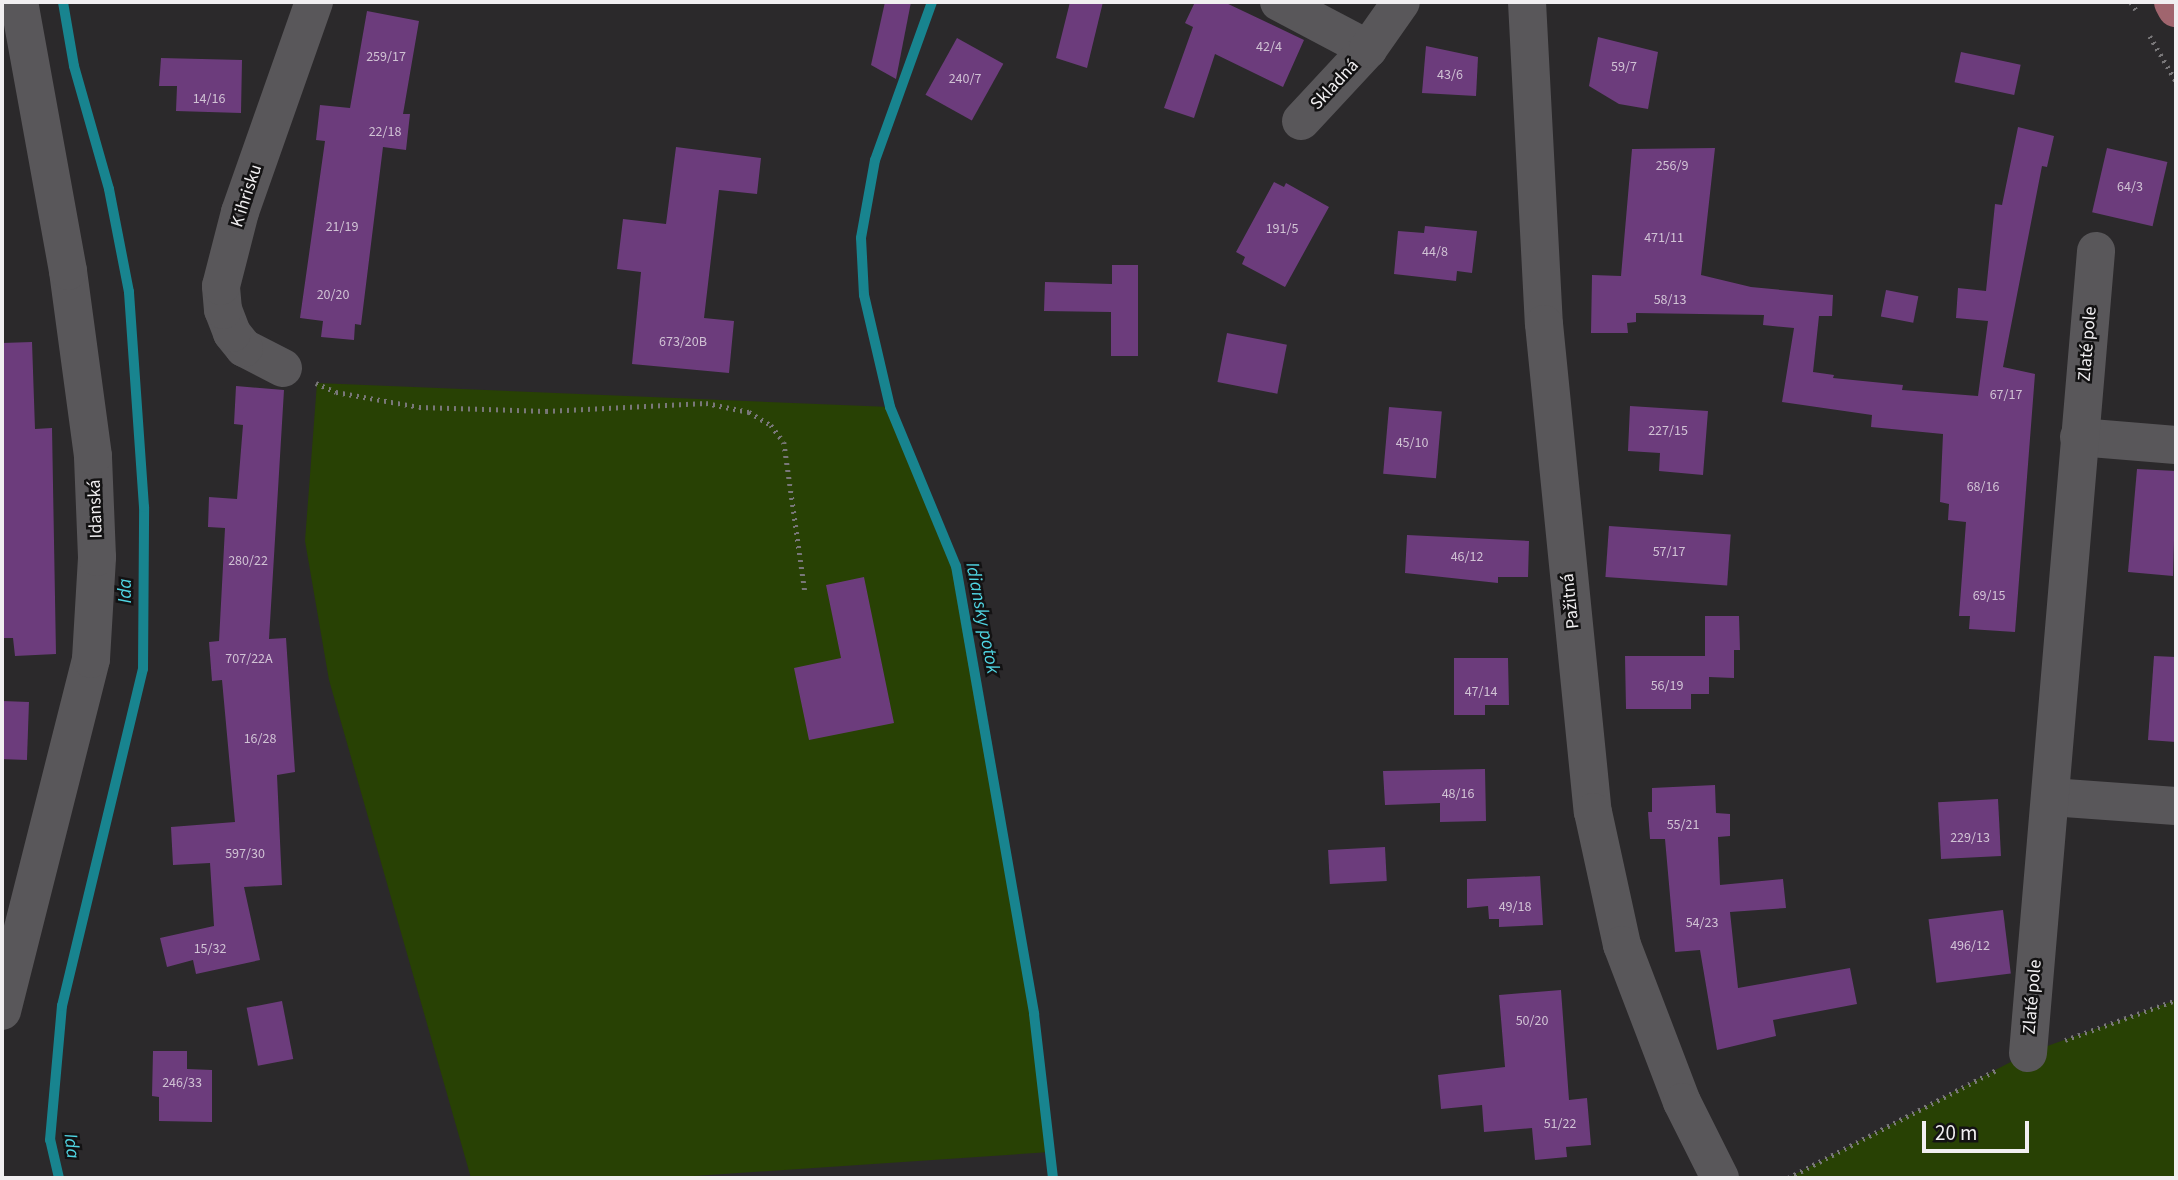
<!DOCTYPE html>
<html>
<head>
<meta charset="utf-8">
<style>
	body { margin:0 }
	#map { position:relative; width:2178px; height:1180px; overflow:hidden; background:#2b292b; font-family:"Source Sans 3",sans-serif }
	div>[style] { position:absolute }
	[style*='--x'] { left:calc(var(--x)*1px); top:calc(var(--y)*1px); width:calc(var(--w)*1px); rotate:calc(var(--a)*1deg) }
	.green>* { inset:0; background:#284104 }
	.stream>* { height:10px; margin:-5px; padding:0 5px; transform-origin:5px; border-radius:5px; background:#18848f }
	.building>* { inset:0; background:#6c3c7c; transform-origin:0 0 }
	.path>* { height:4.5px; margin-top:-2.25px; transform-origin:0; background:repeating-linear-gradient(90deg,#797779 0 2px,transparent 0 7px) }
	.minor>* { height:38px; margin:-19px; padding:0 19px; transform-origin:19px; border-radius:19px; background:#59575a }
	.major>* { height:38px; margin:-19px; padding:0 19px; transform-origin:19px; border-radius:19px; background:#a0656e }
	span { translate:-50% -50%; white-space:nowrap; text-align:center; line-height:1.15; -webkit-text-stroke:5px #131213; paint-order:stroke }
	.number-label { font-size:14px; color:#d0c2d4 }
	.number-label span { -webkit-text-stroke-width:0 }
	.street-label { font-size:18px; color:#f1eff1 }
	.water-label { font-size:19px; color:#50d5e3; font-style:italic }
	.frame { position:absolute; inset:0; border:4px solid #f1eff1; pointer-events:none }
	.scale { position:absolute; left:1922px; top:1121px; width:107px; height:32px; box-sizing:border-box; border:4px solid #f1eff1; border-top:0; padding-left:9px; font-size:21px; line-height:24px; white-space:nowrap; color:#f1eff1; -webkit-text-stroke:5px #131213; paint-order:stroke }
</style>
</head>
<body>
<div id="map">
	<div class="green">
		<i style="clip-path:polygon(317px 383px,890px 407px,956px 566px,1034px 1014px,1050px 1152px,665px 1178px,471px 1178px,329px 680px,305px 541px)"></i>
		<i style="clip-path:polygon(2176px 1000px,2176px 1178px,1788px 1178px,2028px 1053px)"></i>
	</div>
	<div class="stream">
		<i style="--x:932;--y:2;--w:168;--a:109.8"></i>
		<i style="--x:875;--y:160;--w:79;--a:100.2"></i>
		<i style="--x:861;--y:238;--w:57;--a:87"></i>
		<i style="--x:864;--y:295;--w:115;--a:76.9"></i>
		<i style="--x:890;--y:407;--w:172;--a:67.5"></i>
		<i style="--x:956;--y:566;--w:455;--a:80.1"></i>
		<i style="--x:1034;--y:1014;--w:165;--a:83.4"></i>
		<i style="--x:59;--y:1178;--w:39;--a:-103"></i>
		<i style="--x:50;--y:1140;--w:135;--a:-84.9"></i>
		<i style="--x:62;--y:1006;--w:347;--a:-76.5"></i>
		<i style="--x:143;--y:669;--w:162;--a:-89.6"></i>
		<i style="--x:144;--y:507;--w:216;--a:-94"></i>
		<i style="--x:129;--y:292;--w:105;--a:-101"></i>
		<i style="--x:109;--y:189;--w:128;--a:-105.9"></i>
		<i style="--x:74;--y:66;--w:65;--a:-99.8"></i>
	</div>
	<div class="building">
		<i style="clip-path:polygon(885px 2px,911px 2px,896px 79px,871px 65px)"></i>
		<i style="clip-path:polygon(1070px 2px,1103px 2px,1087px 68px,1056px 58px)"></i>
		<i style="clip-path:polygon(1195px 2px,1224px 2px,1304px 40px,1283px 87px,1215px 54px,1194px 118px,1164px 108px,1193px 27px,1185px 23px)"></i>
		<i style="clip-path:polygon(367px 11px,419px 21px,403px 114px,410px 114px,406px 150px,383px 147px,361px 325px,355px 324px,354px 340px,321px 337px,323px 321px,300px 318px,325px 141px,316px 140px,320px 105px,350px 108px)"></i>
		<i style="clip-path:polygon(1598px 37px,1658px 52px,1648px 109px,1619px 104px,1589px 86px)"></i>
		<i style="left:957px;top:38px;width:53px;height:65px;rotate:29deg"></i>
		<i style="clip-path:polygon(1426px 46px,1478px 57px,1476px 96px,1422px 93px)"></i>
		<i style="left:1961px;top:52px;width:61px;height:31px;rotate:12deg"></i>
		<i style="clip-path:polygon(161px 58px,242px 60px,241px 113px,176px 111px,177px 86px,159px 86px)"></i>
		<i style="clip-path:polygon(2018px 127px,2054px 136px,2047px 167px,2042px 166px,2003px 367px,2035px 374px,2015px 632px,1969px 629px,1970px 616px,1959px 616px,1966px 522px,1948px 520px,1949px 504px,1940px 502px,1943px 434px,1871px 427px,1872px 415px,1782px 402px,1794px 328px,1763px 325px,1764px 315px,1636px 313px,1636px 322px,1627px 323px,1628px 333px,1591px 333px,1592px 275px,1621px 276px,1632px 149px,1715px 148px,1701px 275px,1751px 287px,1833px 295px,1832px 316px,1819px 316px,1813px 372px,1834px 375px,1833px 378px,1903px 385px,1902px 390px,1978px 396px,1988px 321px,1956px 318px,1958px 288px,1986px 291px,1995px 204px,2002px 205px)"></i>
		<i style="clip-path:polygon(676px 147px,761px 158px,757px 194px,719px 190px,704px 318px,734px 321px,729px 373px,632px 364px,641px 272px,617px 269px,623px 219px,666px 224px)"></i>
		<i style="left:2107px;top:148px;width:62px;height:66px;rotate:13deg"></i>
		<i style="clip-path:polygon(1274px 182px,1284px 187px,1286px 183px,1329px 207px,1285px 287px,1242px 264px,1245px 257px,1236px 252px)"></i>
		<i style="clip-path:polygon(1425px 226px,1477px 231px,1472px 273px,1457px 271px,1456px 281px,1394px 274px,1398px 231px,1424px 233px)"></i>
		<i style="clip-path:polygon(1112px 265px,1138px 265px,1138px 356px,1111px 356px,1111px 312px,1044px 311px,1045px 282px,1112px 284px)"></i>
		<i style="left:1886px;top:290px;width:33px;height:27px;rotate:11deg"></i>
		<i style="left:1227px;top:333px;width:61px;height:50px;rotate:11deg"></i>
		<i style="clip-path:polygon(32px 342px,35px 429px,52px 428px,56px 654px,15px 656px,13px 638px,2px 638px,2px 343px)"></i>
		<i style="clip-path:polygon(236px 386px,284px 390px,269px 639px,286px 638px,295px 772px,277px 775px,282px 885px,244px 887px,260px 960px,196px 974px,193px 960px,167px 967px,160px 938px,214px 926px,210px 863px,173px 865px,171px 827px,235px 822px,222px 680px,212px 681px,209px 642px,219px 641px,225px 528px,208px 527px,209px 497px,237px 499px,243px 425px,234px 424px)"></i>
		<i style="clip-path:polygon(1630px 406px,1708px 411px,1703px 475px,1659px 471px,1660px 453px,1628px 451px)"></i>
		<i style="left:1389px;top:407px;width:53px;height:67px;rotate:5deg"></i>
		<i style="clip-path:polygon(2137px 469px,2176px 471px,2173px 576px,2128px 572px)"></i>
		<i style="left:1609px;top:526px;width:122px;height:51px;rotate:4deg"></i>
		<i style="clip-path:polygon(1407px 535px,1529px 541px,1528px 577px,1498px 577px,1498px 583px,1405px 573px)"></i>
		<i style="clip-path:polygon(864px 577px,894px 723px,809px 740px,794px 668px,841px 658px,826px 585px)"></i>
		<i style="clip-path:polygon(1705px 616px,1739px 616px,1740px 650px,1734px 650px,1734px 678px,1709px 677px,1709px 694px,1691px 694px,1691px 709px,1626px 709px,1625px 656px,1705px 656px)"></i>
		<i style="clip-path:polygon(2154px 656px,2176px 657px,2176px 742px,2148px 740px)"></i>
		<i style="clip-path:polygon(1454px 658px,1508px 658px,1509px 705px,1485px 705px,1485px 715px,1454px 715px)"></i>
		<i style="left:2px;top:701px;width:27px;height:58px;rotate:2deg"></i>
		<i style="clip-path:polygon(1485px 769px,1486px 821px,1440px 822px,1440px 803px,1385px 805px,1383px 771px)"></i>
		<i style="clip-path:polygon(1715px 785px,1716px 813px,1730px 814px,1730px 836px,1718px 837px,1720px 885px,1783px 879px,1786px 908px,1730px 912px,1738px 988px,1850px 968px,1857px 1004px,1773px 1020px,1776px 1036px,1717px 1050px,1700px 950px,1675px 952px,1665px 839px,1650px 839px,1648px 812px,1652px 812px,1652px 788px)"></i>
		<i style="left:1998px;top:799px;width:57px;height:60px;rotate:87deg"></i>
		<i style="left:1385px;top:847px;width:34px;height:57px;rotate:87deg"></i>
		<i style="clip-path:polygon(1540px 876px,1543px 925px,1499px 927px,1499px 919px,1489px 919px,1488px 906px,1467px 908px,1467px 879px)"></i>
		<i style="left:2003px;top:910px;width:64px;height:75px;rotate:83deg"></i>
		<i style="clip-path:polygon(1561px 990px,1569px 1100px,1587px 1098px,1591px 1145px,1566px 1147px,1567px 1157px,1535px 1160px,1532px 1128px,1484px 1132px,1482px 1105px,1441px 1109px,1438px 1075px,1505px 1067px,1499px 995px)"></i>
		<i style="left:282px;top:1001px;width:59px;height:36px;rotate:79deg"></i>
		<i style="clip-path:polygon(153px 1051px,187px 1051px,187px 1069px,212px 1070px,212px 1122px,159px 1121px,159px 1097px,152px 1096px)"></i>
	</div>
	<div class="path">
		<i style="--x:2131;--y:2;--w:9;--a:58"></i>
		<i style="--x:2150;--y:36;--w:52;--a:60"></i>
		<i style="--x:316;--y:383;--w:22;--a:24"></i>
		<i style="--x:336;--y:392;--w:84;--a:10.2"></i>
		<i style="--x:419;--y:407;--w:127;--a:1.8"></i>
		<i style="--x:546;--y:411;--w:160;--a:-2.9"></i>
		<i style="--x:706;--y:403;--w:44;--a:11.8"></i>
		<i style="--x:749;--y:412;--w:26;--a:31"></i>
		<i style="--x:771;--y:425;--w:21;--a:53"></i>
		<i style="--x:784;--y:442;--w:151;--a:82"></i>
		<i style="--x:2065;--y:1040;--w:118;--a:-19.8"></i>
		<i style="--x:1788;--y:1178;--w:234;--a:-27.4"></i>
	</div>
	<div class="minor">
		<i style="--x:1279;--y:2;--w:101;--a:27.8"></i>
		<i style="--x:1527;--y:2;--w:322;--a:87"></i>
		<i style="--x:1544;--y:324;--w:490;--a:84.3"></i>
		<i style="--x:1593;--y:812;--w:136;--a:77.7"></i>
		<i style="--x:1622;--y:945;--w:168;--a:69.1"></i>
		<i style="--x:1682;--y:1102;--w:85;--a:63.4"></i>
		<i style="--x:1301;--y:121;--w:98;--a:-47.1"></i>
		<i style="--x:1368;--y:49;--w:57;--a:-54.9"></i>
		<i style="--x:283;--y:368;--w:44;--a:-152.9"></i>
		<i style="--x:244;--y:348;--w:19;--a:-129"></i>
		<i style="--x:232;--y:333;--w:25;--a:-111"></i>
		<i style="--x:223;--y:310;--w:24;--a:-95"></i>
		<i style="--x:221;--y:286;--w:76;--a:-75.6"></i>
		<i style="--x:240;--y:212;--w:223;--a:-70.6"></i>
		<i style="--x:2079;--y:437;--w:97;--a:4.7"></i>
		<i style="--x:2051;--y:797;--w:125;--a:4.1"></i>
		<i style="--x:2;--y:1011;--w:363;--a:-75.8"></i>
		<i style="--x:91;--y:659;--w:102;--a:-86.6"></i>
		<i style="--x:97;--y:557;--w:101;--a:-92.3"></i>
		<i style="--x:93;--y:456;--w:187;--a:-97.7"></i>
		<i style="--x:68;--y:271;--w:273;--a:-100.3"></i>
		<i style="--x:2028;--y:1053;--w:805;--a:-85.15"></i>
	</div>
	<div class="major">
		<i style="--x:2173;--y:2;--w:7;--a:63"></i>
	</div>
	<div class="number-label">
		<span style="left:1269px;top:47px">42/4</span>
		<span style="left:386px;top:57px">259/17</span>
		<span style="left:1624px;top:67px">59/7</span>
		<span style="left:1450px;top:75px">43/6</span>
		<span style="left:965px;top:79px">240/7</span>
		<span style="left:209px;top:99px">14/16</span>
		<span style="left:385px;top:132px">22/18</span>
		<span style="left:1672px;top:166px">256/9</span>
		<span style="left:2130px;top:187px">64/3</span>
		<span style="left:342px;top:227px">21/19</span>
		<span style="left:1282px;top:229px">191/5</span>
		<span style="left:1664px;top:238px">471/11</span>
		<span style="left:1435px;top:252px">44/8</span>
		<span style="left:333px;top:295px">20/20</span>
		<span style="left:1670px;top:300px">58/13</span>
		<span style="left:683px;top:342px">673/20B</span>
		<span style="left:2006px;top:395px">67/17</span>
		<span style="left:1668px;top:431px">227/15</span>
		<span style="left:1412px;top:443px">45/10</span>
		<span style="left:1983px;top:487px">68/16</span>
		<span style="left:1669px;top:552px">57/17</span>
		<span style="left:1467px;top:557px">46/12</span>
		<span style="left:248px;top:561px">280/22</span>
		<span style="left:1989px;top:596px">69/15</span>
		<span style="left:249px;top:659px">707/22A</span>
		<span style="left:1667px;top:686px">56/19</span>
		<span style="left:1481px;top:692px">47/14</span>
		<span style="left:260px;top:739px">16/28</span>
		<span style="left:1458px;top:794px">48/16</span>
		<span style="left:1683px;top:825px">55/21</span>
		<span style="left:1970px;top:838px">229/13</span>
		<span style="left:245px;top:854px">597/30</span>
		<span style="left:1515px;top:907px">49/18</span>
		<span style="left:1702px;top:923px">54/23</span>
		<span style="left:1970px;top:946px">496/12</span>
		<span style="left:210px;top:949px">15/32</span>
		<span style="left:1532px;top:1021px">50/20</span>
		<span style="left:182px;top:1083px">246/33</span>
		<span style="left:1560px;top:1124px">51/22</span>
	</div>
	<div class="street-label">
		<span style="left:1335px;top:85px;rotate:-47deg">Skladná</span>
		<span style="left:247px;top:196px;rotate:-72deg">K ihrisku</span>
		<span style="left:2088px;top:344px;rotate:-85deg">Zlaté pole</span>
		<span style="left:96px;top:509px;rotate:-92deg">Idanská</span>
		<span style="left:1571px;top:601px;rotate:-96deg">Pažitná</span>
		<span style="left:2033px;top:997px;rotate:-85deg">Zlaté pole</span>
	</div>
	<div class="water-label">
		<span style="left:126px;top:591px;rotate:-90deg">Ida</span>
		<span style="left:982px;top:618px;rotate:79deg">Idiansky potok</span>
		<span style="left:71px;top:1146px;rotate:83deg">Ida</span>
	</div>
	<div class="frame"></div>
	<div class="scale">20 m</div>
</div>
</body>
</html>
